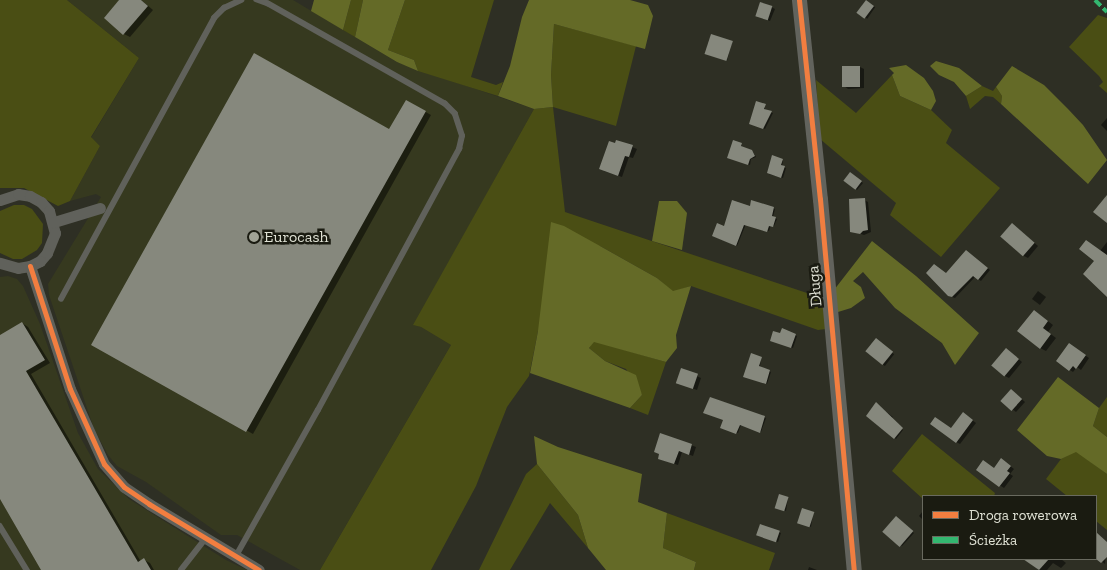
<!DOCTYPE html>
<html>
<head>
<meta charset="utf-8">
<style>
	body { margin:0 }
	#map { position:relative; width:1107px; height:570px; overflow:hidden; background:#2e2f24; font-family:"Zilla Slab",serif }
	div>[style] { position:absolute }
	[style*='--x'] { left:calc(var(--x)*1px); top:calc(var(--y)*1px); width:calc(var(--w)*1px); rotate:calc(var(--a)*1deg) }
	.built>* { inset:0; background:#36391f }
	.green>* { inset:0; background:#4a4e14 }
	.forest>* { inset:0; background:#646a27 }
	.shadow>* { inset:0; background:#0007; transform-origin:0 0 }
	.building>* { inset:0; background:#86887d; transform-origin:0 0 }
	.lane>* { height:5.5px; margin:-2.75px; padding:0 2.75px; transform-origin:2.75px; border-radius:2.75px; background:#60615b }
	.street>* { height:11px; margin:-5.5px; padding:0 5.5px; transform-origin:5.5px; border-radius:5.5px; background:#60615b }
	.secondary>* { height:15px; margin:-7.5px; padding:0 7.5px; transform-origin:7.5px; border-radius:7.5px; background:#62635d }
	.quiet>* { height:4px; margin-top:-2px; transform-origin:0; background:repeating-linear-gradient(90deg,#33b770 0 8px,transparent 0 12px) }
	.cycleway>* { height:5px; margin:-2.5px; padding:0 2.5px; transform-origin:2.5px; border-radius:2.5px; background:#f27e40 }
	.dots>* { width:14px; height:14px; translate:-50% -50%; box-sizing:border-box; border:2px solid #1a1b11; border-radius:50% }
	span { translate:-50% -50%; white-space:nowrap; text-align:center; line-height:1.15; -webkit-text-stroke:5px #1a1b11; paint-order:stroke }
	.poi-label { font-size:16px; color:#dfe1d4 }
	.left { translate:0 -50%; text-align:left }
	.street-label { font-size:16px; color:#dfe1d4 }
	.legend { position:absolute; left:922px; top:495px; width:175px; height:65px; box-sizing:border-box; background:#1a1b11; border:1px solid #696a5f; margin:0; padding:6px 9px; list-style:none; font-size:15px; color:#dfe1d4 }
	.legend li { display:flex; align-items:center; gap:10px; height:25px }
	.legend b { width:25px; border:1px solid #696a5f }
</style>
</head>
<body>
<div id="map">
	<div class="built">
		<i style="clip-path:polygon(67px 0,293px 0,397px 62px,534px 109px,414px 325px,421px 327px,451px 345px,320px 570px,300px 570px,237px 535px,221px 535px,146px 482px,117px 466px,108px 455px,94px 429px,49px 295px,48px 284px,101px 197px,96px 194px,70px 201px,100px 146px,91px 138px,139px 58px)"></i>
		<i style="clip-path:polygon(8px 276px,17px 279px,23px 286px,40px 324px,78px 433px,98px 469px,129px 499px,226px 560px,247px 570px,0 570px,0 277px)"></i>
	</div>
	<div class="green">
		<i style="clip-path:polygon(0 0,67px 0,139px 58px,91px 137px,100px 146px,70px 201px,58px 206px,24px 188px,0 188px)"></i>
		<i style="clip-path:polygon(351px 0,363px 0,355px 37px,343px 30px)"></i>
		<i style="clip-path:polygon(405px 0,494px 0,471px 77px,496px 85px,503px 82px,498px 96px,418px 71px,414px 60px,388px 50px)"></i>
		<i style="clip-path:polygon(1098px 15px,1107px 18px,1107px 93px,1099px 86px,1103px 82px,1099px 76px,1069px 47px)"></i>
		<i style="clip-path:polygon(554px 24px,636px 46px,616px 126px,553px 107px,565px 212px,822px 298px,826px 329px,818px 330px,691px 286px,673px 292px,657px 278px,600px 246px,538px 331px,529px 376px,507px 407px,476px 486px,431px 570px,320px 570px,451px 345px,421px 327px,413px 325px,534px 109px,553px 107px,551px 75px)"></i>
		<i style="clip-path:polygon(892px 75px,900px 96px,931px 110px,952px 130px,946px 143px,1000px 188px,941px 257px,890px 215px,896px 203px,820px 139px,816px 80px,856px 113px)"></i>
		<i style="clip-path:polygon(982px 86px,993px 91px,996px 87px,1002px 96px,1001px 104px,993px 97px,985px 96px,970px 109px,966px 96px)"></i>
		<i style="clip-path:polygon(14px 205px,24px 205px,32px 209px,43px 224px,42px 243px,37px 250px,22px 259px,13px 259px,0 253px,0 211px)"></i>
		<i style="clip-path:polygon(594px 341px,666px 362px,648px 415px,630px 408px,642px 395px,626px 369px,605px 361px,589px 348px)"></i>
		<i style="clip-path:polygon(1107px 397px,1107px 437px,1093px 426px,1099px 408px)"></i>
		<i style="clip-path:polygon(922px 434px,995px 493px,994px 496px,923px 496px,923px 499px,892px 471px)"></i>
		<i style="clip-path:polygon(1076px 451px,1107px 474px,1107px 530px,1096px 521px,1096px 496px,1067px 496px,1046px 479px,1061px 459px)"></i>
		<i style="clip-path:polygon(537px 464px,578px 515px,588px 548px,550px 503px,510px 570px,479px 570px,526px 474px)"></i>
		<i style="clip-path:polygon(667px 513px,775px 553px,769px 570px,694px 570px,696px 562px,663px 548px)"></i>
	</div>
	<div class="forest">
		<i style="clip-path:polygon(314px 0,351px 0,343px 30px,311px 11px)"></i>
		<i style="clip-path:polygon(363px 0,405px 0,388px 50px,414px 60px,418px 71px,397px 62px,355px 37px)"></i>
		<i style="clip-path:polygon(529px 0,630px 0,648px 5px,653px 16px,645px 49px,554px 24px,551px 75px,553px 107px,534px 109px,498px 96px,510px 66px,522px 17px)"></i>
		<i style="clip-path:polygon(936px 61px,959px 68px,982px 86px,966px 96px,954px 82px,939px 75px,930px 66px)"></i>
		<i style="clip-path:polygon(906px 65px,924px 78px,933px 91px,936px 101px,931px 110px,900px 96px,892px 75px,894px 73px,889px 68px)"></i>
		<i style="clip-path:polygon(1012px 66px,1044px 85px,1068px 109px,1083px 125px,1107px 160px,1088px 184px,1001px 104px,1002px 96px,996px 87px)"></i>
		<i style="clip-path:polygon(659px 201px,677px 201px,687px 213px,682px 250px,652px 241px)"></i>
		<i style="clip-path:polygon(551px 222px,564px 226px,600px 246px,657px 278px,673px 291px,691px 286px,676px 335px,677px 348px,666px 362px,594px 342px,589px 348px,605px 361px,636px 375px,642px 395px,630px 408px,530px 373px,538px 331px)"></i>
		<i style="clip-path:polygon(872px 241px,916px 276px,979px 333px,955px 365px,942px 343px,895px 308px,863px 272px,853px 281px,861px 287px,865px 298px,851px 308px,838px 312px,834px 290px)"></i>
		<i style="clip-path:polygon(1058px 377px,1099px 408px,1093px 426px,1107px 437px,1107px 474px,1076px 452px,1061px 459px,1047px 456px,1017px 430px)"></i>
		<i style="clip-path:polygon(534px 436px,558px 447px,642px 474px,638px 502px,667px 513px,663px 548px,696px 562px,694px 570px,606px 570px,588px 548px,578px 515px,537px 464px)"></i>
	</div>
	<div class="shadow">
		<i style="clip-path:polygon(121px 0,141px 0,153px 10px,130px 37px,124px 34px)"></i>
		<i style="left:866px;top:1px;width:11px;height:14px;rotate:34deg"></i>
		<i style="clip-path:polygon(771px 7px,775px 9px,770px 21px,760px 17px)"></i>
		<i style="clip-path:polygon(732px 42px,727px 61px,707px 54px)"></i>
		<i style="clip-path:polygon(860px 67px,864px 69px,864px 88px,848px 89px,844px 86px)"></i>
		<i style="clip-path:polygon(406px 101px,431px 115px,253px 434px,93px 344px,390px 131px)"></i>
		<i style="clip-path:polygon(765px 105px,765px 111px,773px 113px,765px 129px,752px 124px)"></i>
		<i style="clip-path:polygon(1107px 118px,1107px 131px,1101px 125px)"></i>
		<i style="clip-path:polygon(617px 141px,637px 149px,633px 158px,629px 157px,622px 177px,604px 171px)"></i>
		<i style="clip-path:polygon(741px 144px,742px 148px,753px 152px,756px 157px,751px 159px,750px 165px,730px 158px)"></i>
		<i style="clip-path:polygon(783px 160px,782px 167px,786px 168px,783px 178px,769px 174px)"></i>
		<i style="clip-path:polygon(851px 174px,863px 183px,857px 190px,856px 189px)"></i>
		<i style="clip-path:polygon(864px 200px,868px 202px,871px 232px,864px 235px,852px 231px)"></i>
		<i style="clip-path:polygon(752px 202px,775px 209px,773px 217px,777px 219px,774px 226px,771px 225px,769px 231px,746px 224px,737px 246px,713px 236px,751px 207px)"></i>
		<i style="clip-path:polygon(1016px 227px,1038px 246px,1028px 258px,1024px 256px)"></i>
		<i style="clip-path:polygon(1107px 242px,1107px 295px,1096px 260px,1100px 251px)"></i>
		<i style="clip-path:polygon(969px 253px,990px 270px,981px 281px,975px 277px,955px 298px,952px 297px,949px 295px,947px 274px)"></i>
		<i style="left:1038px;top:291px;width:10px;height:10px;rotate:37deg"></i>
		<i style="clip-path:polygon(1035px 311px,1053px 325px,1048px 332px,1056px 338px,1046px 351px,1040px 348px)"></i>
		<i style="clip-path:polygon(22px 323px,28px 327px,50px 363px,31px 374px,141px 562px,144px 560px,150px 563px,154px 570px,43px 570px,0 497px,0 336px)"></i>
		<i style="clip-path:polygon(782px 330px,797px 336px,793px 348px,772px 341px,781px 335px)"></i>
		<i style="left:876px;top:340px;width:23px;height:15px;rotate:38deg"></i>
		<i style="clip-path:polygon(1073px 347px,1089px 358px,1081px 370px,1077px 367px,1073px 372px,1070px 370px)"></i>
		<i style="clip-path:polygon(1010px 352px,1022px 362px,1009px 378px,1005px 376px)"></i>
		<i style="clip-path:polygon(761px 358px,760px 367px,771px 372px,767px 384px,746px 377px)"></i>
		<i style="clip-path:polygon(682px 370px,701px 378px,697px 390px,681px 384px)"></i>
		<i style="clip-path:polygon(1015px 393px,1025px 402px,1016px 412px,1002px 401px)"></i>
		<i style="clip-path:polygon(711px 398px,766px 418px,761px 432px,741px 425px,738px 433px,722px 427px,725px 420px)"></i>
		<i style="clip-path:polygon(876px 404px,893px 417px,891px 419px,903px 430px,896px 439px,868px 416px)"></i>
		<i style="clip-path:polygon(967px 416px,976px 423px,960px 444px,956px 442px,952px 430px)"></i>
		<i style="clip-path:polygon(661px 434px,696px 447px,693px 456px,682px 452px,678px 465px,663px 460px,661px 454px)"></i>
		<i style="clip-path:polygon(1005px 462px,1014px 469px,1010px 474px,1013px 476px,1004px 488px,977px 470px,994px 469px)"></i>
		<i style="clip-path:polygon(788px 498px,786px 511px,777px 508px)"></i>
		<i style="clip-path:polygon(923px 511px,923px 520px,919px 516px)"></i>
		<i style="clip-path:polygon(813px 514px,811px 527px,800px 523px)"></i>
		<i style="clip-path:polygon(897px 519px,914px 533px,902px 546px,883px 531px)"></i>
		<i style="clip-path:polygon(760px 525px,781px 533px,778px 542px,759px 536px)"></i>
		<i style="clip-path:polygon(1096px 533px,1107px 542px,1105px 564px,1096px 557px)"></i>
		<i style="clip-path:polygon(1026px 559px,1061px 559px,1066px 563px,1061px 568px,1053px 563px,1047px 570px,1039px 570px)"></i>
		<i style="clip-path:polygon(809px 567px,817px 570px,808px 570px)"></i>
	</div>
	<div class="building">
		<i style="clip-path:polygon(119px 0,141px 0,148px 6px,123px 35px,104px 18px)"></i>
		<i style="left:866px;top:0;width:10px;height:16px;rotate:37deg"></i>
		<i style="left:760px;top:2px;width:13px;height:15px;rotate:18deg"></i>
		<i style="left:711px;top:34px;width:23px;height:21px;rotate:18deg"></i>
		<i style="clip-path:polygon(254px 53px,389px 129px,406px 100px,426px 111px,246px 432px,91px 345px)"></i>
		<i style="left:842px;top:66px;width:18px;height:21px"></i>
		<i style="clip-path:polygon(756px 101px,766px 104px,764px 109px,772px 111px,763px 129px,749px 124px)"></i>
		<i style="clip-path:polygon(616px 140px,633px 145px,629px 157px,625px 156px,618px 176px,599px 169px,609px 141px,615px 143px)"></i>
		<i style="clip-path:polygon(733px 140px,742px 143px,741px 146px,752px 150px,755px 156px,750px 159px,748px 165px,727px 158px)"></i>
		<i style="clip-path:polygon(772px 155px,783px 159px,781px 165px,785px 166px,781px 178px,767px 173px)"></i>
		<i style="left:850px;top:172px;width:15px;height:11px;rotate:37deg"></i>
		<i style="clip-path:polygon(1107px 195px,1107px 223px,1093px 212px)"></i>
		<i style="clip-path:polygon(865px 198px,868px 230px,863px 231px,860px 234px,850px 232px,849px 199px)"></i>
		<i style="clip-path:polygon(732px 200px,750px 206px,751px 200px,774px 207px,772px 216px,776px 217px,773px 227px,769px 226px,767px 232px,744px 225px,736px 246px,712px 236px,717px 223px,724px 226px)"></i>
		<i style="left:1012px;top:223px;width:30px;height:18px;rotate:41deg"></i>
		<i style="clip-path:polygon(1086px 240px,1107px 255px,1107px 297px,1083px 274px,1094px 261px,1079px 249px)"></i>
		<i style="clip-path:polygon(966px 250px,988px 268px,978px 280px,973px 276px,952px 297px,948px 296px,926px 273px,934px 264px,946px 273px)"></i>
		<i style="clip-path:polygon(1034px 310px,1048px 321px,1043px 328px,1051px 334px,1040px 349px,1017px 331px)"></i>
		<i style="clip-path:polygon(22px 322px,45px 360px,26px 371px,138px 562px,144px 558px,151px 570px,41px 570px,0 499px,0 335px)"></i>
		<i style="clip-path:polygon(782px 328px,796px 334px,791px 348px,770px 341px,773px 331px,780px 333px)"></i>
		<i style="left:876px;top:338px;width:22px;height:17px;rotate:39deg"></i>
		<i style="clip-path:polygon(1069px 343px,1086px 355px,1076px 369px,1073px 366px,1069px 371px,1056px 361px)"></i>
		<i style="left:1006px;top:348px;width:17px;height:23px;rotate:40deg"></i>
		<i style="clip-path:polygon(751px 353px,762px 357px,759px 366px,770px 370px,766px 384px,743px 377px)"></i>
		<i style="left:681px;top:368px;width:18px;height:16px;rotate:19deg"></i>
		<i style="left:1011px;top:389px;width:15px;height:16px;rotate:42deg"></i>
		<i style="clip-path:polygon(710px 397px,765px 416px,760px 433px,740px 425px,736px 434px,720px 428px,723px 420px,703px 413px)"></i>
		<i style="clip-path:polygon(876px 402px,903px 428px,894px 439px,866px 416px)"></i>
		<i style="clip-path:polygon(963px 412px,973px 420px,956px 443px,930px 424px,935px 417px,951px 428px)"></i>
		<i style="clip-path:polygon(660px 433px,692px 444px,689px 455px,679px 451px,674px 464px,658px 459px,659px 454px,654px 452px)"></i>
		<i style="clip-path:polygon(1001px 458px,1011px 466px,1007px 471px,1010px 473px,999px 487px,976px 470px,983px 460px,994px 468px)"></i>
		<i style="left:779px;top:494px;width:10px;height:15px;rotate:17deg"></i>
		<i style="left:802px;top:508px;width:13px;height:16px;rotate:18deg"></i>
		<i style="left:896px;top:516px;width:23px;height:21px;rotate:41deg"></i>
		<i style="left:760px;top:524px;width:21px;height:12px;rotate:19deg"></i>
		<i style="clip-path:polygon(1096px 532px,1107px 542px,1107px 557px,1101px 563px,1096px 559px)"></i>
		<i style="clip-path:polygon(1023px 559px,1049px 559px,1039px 570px)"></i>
	</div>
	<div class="lane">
		<i style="--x:61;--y:299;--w:320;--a:-61.4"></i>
		<i style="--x:214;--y:18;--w:14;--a:-45"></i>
		<i style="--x:224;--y:8;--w:19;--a:-25"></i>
		<i style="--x:0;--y:526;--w:52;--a:58.5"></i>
		<i style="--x:236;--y:556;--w:167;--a:-60.7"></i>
		<i style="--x:318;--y:410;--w:297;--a:-61.6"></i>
		<i style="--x:459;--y:149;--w:13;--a:-77"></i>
		<i style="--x:462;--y:136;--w:23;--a:-108"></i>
		<i style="--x:455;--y:114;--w:14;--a:-135"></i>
		<i style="--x:445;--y:104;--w:203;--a:-150.5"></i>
		<i style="--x:268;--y:4;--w:12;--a:-160"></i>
		<i style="--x:181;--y:570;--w:41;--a:-52"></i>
	</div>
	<div class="street">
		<i style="--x:0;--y:200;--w:19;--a:-18"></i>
		<i style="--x:18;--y:194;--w:12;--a:9"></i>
		<i style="--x:30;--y:196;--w:13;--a:29"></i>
		<i style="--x:41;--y:202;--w:12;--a:48"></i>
		<i style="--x:49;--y:211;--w:23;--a:75"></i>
		<i style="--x:55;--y:233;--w:22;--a:112"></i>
		<i style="--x:47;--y:253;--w:11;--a:131"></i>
		<i style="--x:40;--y:261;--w:11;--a:153"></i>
		<i style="--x:30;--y:266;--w:12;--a:171"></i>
		<i style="--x:18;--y:268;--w:19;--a:-164"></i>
		<i style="--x:54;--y:222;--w:48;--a:-16.9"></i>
		<i style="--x:30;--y:266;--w:129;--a:72"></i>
		<i style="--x:70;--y:389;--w:82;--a:65.6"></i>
		<i style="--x:104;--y:464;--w:30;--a:49"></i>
		<i style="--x:124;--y:487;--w:30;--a:34"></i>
		<i style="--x:149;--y:504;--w:128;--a:31"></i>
	</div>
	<div class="secondary">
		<i style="--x:799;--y:0;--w:200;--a:84"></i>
		<i style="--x:820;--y:199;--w:373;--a:84.8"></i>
	</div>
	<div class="quiet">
		<i style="--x:1095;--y:0;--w:17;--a:45"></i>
	</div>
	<div class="cycleway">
		<i style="--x:799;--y:0;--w:200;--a:84"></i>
		<i style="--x:820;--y:199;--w:373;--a:84.8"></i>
		<i style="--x:30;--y:266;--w:129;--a:72"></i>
		<i style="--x:70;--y:389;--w:82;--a:65.6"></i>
		<i style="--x:104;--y:464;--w:30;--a:49"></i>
		<i style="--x:124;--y:487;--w:30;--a:34"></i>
		<i style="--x:149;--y:504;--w:128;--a:31"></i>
	</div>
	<div class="dots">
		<i style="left:254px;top:237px;background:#a1a396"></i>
	</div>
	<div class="poi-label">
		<span class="left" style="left:264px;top:237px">Eurocash</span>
	</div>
	<div class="street-label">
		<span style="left:815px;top:286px;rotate:-95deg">Długa</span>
	</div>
	<ul class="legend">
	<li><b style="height:6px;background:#f27e40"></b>Droga rowerowa</li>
	<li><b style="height:6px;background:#33b770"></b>Ścieżka</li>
	</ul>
</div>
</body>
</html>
